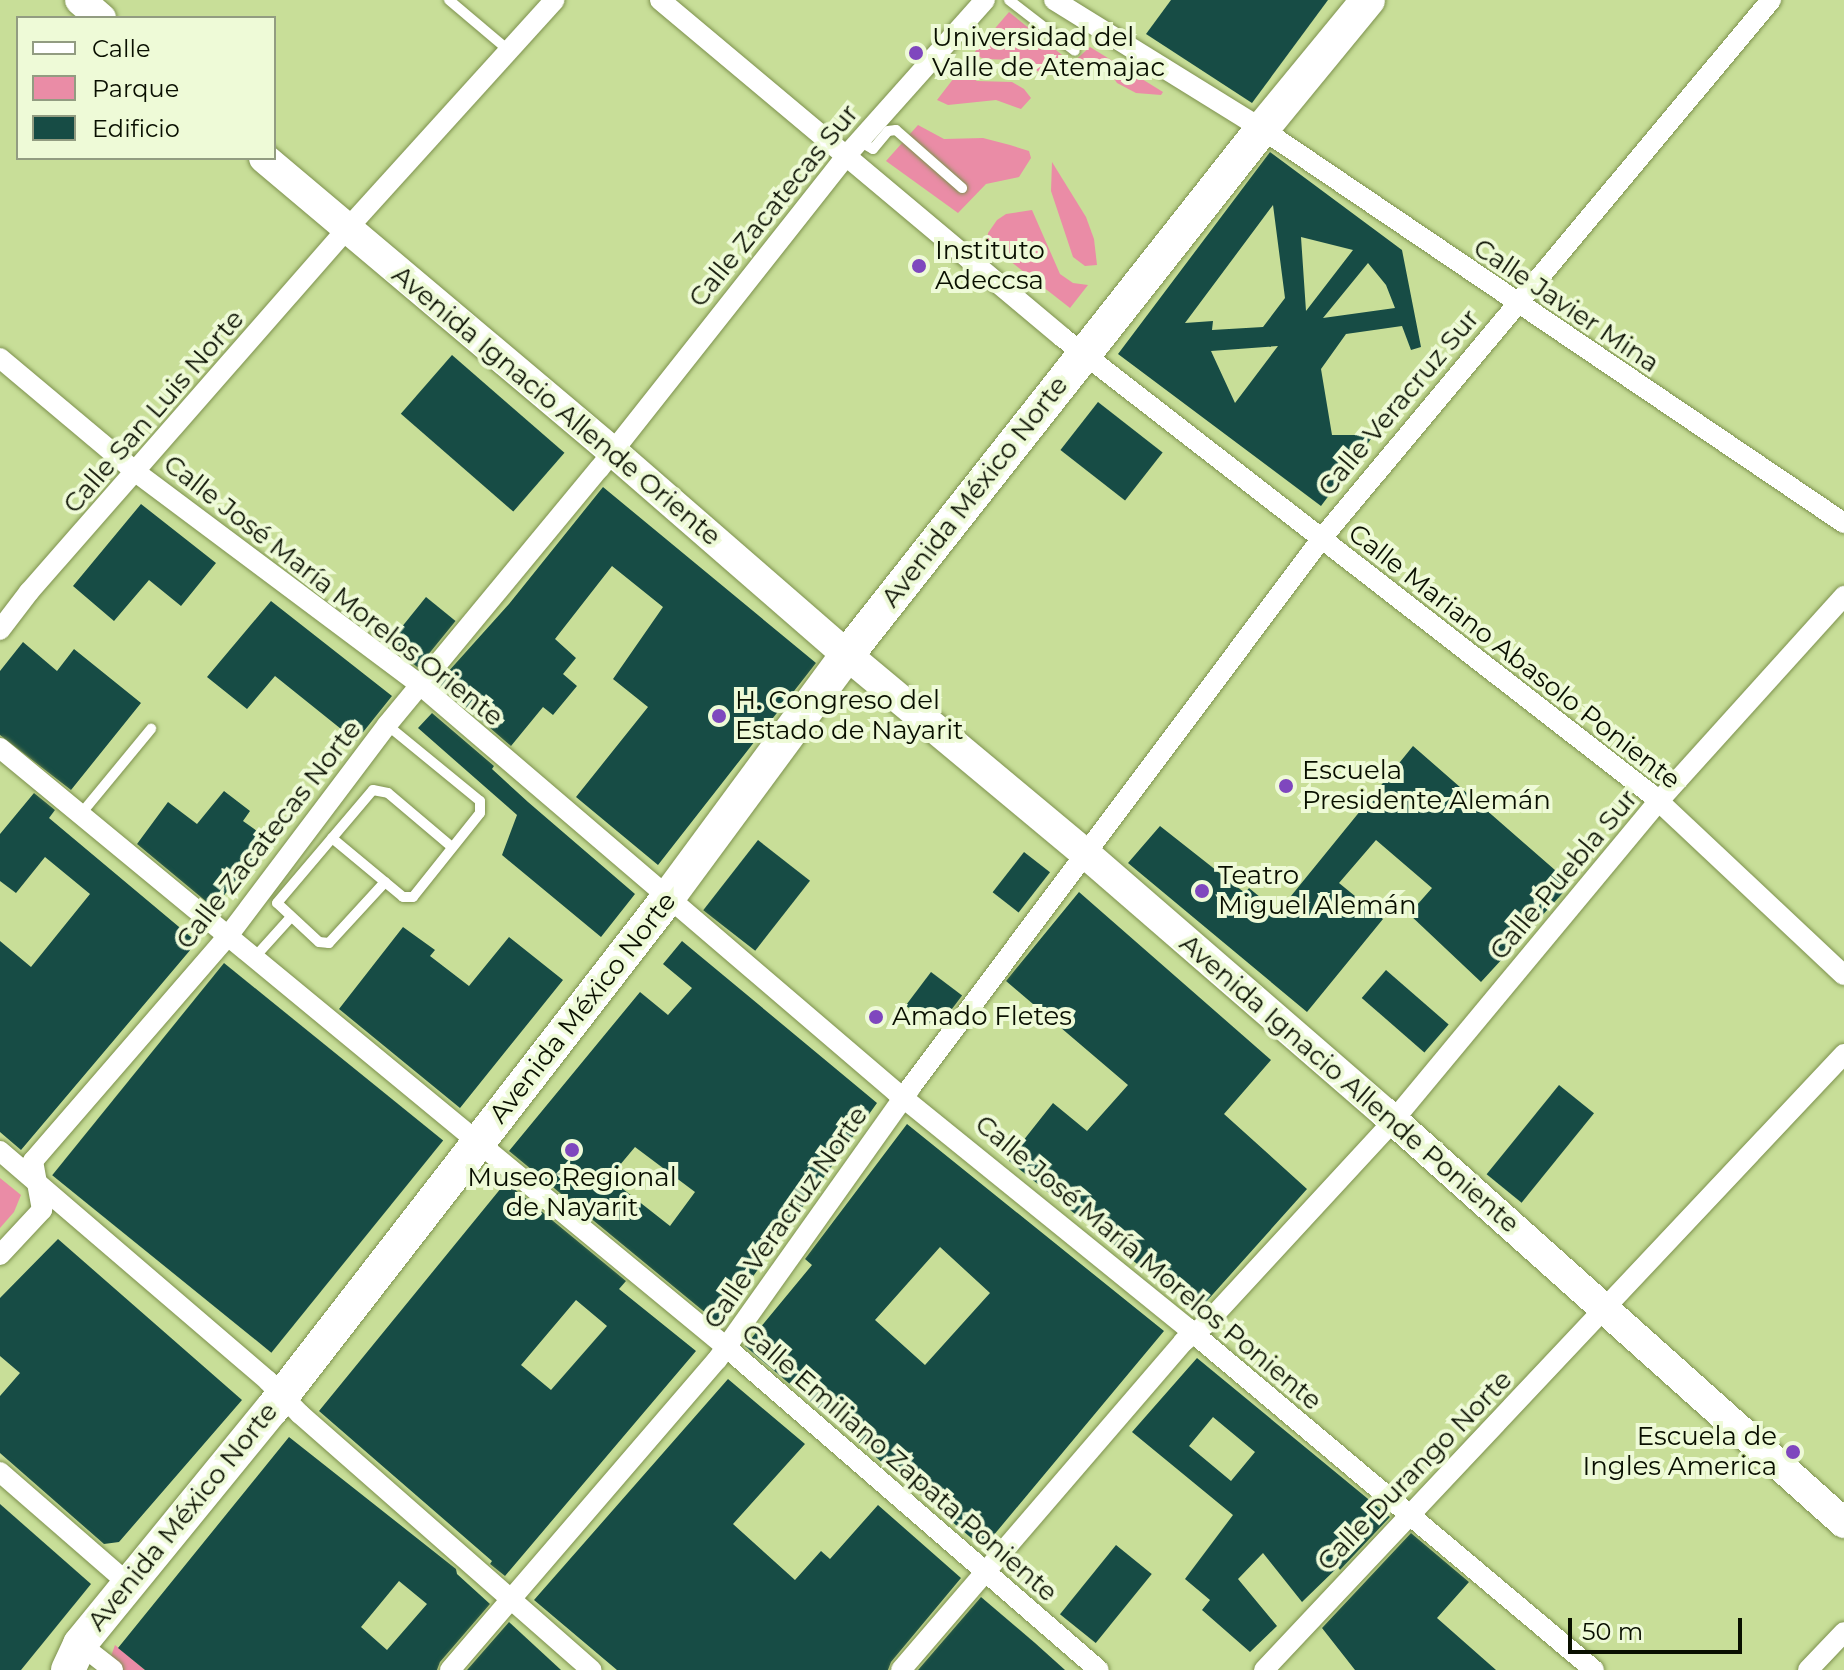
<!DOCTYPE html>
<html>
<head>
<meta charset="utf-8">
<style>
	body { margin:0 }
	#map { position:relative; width:1844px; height:1670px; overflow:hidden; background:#c8de98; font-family:Montserrat,sans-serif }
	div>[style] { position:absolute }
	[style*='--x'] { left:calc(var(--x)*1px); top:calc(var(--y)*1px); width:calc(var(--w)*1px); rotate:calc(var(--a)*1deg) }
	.green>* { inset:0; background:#ea8ca6 }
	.building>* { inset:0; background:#174c45; transform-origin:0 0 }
	.roads { filter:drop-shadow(0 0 2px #7d914e) drop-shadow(0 0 2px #7d914e) }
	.lane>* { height:10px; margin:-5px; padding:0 5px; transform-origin:5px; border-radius:5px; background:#fff }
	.street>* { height:20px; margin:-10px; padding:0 10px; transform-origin:10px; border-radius:10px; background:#fff }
	.secondary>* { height:30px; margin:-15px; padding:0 15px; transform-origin:15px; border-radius:15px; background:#fff }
	.primary>* { height:34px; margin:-17px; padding:0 17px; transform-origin:17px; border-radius:17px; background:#fff }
	.dots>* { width:22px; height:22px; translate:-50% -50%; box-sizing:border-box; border:4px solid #eefad7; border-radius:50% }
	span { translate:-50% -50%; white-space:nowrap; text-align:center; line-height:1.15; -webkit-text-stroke:8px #eefad7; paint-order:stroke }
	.poi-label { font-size:26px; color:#090f00 }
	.left { translate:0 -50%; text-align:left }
	.right { translate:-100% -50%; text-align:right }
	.street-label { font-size:26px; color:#090f00 }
	.legend { position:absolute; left:16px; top:16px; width:260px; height:144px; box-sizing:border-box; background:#eefad7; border:2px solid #929c81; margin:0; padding:10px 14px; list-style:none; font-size:24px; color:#090f00 }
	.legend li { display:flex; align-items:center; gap:16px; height:40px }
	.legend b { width:40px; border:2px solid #929c81 }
	.scale { position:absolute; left:1568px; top:1618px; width:174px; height:36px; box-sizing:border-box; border:4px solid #090f00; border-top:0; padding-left:10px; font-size:24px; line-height:28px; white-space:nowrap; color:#090f00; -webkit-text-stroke:6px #eefad7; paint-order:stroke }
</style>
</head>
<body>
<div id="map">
	<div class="green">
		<i style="clip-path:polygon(1009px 12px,1072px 63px,1090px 47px,1163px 92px,1161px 95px,1136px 93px,1117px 83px,1103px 62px,1090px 61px,1045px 75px,1015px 60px,984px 59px,973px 54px)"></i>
		<i style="clip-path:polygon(960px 70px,977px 81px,1012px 82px,1024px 89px,1031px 98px,1021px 109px,996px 100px,948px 105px,937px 100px)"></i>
		<i style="clip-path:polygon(918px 125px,944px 139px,983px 138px,1010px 145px,1029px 151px,1031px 158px,1019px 177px,986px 184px,958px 213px,886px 161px)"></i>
		<i style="clip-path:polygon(1052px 162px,1086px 217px,1094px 239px,1097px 265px,1085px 266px,1073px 257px,1051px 191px)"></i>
		<i style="clip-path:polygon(1032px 210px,1060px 274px,1073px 283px,1088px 285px,1070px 308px,987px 243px,988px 233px,997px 220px,1006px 214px)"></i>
		<i style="clip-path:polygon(0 1178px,21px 1195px,14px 1212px,0 1228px)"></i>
		<i style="clip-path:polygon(115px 1645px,145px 1670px,106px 1670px)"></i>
	</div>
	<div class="building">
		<i style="clip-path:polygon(1171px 0,1328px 0,1252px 103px,1146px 34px)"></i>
		<i style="clip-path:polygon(evenodd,1270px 152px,1402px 250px,1421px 347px,1411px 350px,1402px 326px,1346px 334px,1321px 369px,1332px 435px,1374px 435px,1321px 506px,1118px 354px,1270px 152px,1273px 205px,1285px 298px,1263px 327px,1212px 330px,1213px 321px,1185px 323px,1273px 205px,1270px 152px,1301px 237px,1353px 250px,1306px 311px,1301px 237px,1270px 152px,1368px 263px,1386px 285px,1395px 308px,1323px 318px,1368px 263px,1270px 152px,1278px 346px,1235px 403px,1211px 351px,1278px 346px)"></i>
		<i style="left:452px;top:355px;width:149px;height:78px;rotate:41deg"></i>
		<i style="left:1098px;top:402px;width:82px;height:61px;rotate:38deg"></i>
		<i style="clip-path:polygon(603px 487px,816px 663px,658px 865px,576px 797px,648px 707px,613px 679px,663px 607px,612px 566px,555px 639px,576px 658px,563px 674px,577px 686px,553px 715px,543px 707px,511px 746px,438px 683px,509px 604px)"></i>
		<i style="clip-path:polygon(141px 504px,216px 563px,181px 606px,149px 580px,114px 621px,73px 586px)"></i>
		<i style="left:426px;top:597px;width:38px;height:60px;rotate:39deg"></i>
		<i style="clip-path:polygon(271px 601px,392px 696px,356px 741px,275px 676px,247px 709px,207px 677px)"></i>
		<i style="clip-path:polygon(23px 642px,57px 671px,74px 649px,141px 703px,71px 790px,0 735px,0 671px)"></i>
		<i style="clip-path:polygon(432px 713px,494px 766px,492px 769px,528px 802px,635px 894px,601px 937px,502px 855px,517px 815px,418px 728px)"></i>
		<i style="clip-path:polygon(1413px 746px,1571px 884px,1481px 982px,1409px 914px,1432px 888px,1376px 840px,1339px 883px,1383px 919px,1307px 1012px,1128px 863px,1160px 826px,1245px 893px,1249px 888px,1278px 912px)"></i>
		<i style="clip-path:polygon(224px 791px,250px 811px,243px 821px,268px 839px,214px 908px,137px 844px,168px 802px,197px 824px)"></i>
		<i style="clip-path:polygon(34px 793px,55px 810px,49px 818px,197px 942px,21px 1150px,0 1132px,0 941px,31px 967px,90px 894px,45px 857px,16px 893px,0 881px,0 834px)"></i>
		<i style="left:758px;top:840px;width:66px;height:89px;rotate:38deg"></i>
		<i style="left:1024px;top:852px;width:33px;height:51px;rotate:38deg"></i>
		<i style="clip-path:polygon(1079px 892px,1271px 1060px,1224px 1114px,1307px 1189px,1197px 1312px,1008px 1160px,1053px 1103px,1087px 1131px,1128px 1085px,1006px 981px)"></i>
		<i style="clip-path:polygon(403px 927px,435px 950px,430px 956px,469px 986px,509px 937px,563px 980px,460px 1108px,339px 1009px)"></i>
		<i style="clip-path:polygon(evenodd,682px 941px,877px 1103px,719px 1324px,509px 1151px,640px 992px,668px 1015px,692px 988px,663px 964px,682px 941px,635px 1147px,695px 1192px,670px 1226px,609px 1178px,635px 1147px)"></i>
		<i style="left:224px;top:963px;width:282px;height:273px;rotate:39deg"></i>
		<i style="left:1386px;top:970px;width:83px;height:37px;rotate:41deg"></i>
		<i style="left:931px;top:972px;width:39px;height:42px;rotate:37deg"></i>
		<i style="left:1559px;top:1085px;width:45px;height:115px;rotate:39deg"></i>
		<i style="clip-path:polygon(evenodd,907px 1124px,1164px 1331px,983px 1548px,745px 1346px,812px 1265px,805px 1259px,907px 1124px,940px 1247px,990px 1293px,925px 1365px,875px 1320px,940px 1247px)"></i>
		<i style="clip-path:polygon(evenodd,506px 1182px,626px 1281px,619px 1289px,696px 1351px,505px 1576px,490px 1564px,492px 1561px,319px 1411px,506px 1182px,576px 1300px,607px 1326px,551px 1390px,521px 1365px,576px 1300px)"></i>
		<i style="clip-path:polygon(58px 1239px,242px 1400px,119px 1542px,104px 1544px,0 1453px,0 1396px,20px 1373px,0 1356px,0 1298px)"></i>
		<i style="clip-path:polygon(evenodd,1197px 1358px,1390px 1517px,1340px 1570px,1338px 1567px,1302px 1602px,1263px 1553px,1238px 1579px,1277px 1626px,1250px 1652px,1202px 1610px,1210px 1600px,1185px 1579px,1233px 1515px,1132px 1432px,1197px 1358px,1213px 1417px,1255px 1452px,1231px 1481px,1189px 1446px,1213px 1417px)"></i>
		<i style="clip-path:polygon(728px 1379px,805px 1444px,733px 1524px,795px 1580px,821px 1551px,830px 1559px,878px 1505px,961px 1578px,891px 1662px,888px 1670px,617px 1670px,534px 1600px)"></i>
		<i style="clip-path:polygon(evenodd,289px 1437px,456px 1569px,457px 1574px,490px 1604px,440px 1662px,437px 1670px,145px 1670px,118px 1648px,289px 1437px,399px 1581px,427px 1604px,387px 1650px,361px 1627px,399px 1581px)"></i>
		<i style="clip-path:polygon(0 1504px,91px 1584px,21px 1670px,0 1670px)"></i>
		<i style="clip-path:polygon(1411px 1533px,1469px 1582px,1437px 1618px,1496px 1670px,1355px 1670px,1322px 1628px)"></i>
		<i style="left:1116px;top:1545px;width:46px;height:89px;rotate:39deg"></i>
		<i style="clip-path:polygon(981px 1597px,1035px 1643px,1065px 1670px,918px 1670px)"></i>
		<i style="clip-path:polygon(509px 1622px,561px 1670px,467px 1670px)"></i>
	</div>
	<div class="roads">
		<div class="lane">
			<i style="--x:449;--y:0;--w:76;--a:40.2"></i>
			<i style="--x:1009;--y:0;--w:83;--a:37.7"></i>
			<i style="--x:859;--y:141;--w:16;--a:30"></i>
			<i style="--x:873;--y:149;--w:23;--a:-50"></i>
			<i style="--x:888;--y:131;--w:8;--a:-7"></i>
			<i style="--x:896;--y:130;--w:88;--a:41.3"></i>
			<i style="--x:80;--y:815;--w:112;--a:-50.5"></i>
			<i style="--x:332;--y:838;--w:92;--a:39.7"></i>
			<i style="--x:403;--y:897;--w:10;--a:0"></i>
			<i style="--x:413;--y:897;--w:107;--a:-51.4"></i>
			<i style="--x:480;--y:813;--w:12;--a:-90"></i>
			<i style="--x:480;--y:801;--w:120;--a:-140.7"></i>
			<i style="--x:385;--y:882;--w:83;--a:132.6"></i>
			<i style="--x:329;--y:943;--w:10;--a:-174"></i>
			<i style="--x:319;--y:942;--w:57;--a:-137.1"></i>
			<i style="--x:277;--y:903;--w:148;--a:-49.7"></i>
			<i style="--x:373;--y:790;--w:15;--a:11"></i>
			<i style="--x:388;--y:793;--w:84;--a:40.2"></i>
			<i style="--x:254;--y:958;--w:55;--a:-47.9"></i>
		</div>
		<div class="street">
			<i style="--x:660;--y:0;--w:525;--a:39.97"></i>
			<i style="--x:1062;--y:337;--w:747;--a:37.82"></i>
			<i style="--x:1652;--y:795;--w:263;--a:43.2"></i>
			<i style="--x:1054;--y:0;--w:245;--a:31.8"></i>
			<i style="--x:1262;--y:129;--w:703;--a:34.1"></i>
			<i style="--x:0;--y:358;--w:179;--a:40"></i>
			<i style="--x:137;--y:473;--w:354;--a:36.8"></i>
			<i style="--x:420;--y:685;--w:626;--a:40.53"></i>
			<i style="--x:896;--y:1092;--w:373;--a:39"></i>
			<i style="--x:1186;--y:1327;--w:533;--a:40.05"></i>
			<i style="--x:0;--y:630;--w:48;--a:-52.7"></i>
			<i style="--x:29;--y:592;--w:483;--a:-48.8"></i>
			<i style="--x:347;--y:229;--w:309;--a:-47.8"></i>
			<i style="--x:0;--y:748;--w:941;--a:39.52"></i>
			<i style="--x:726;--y:1347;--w:493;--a:40.9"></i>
			<i style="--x:0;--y:1151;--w:353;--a:40.6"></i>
			<i style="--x:268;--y:1381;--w:46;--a:45.9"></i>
			<i style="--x:300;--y:1414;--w:388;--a:41.3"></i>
			<i style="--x:0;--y:1255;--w:62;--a:-47"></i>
			<i style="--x:42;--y:1210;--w:50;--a:-100.4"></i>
			<i style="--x:33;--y:1161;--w:298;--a:-49.1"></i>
			<i style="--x:228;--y:936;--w:264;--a:-53"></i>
			<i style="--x:387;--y:725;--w:332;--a:-50.4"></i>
			<i style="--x:599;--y:469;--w:399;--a:-51.7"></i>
			<i style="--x:846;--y:156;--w:209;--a:-48.3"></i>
			<i style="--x:0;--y:1472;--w:174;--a:41"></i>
			<i style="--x:80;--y:1644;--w:42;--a:38.2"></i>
			<i style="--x:450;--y:1670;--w:409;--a:-49.3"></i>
			<i style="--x:717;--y:1360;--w:334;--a:-54.6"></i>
			<i style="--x:910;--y:1088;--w:687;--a:-53.16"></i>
			<i style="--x:1322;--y:538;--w:701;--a:-50.15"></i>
			<i style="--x:901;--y:1670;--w:433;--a:-49.3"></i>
			<i style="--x:1183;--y:1342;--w:29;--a:-38"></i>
			<i style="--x:1206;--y:1324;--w:276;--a:-47.3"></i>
			<i style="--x:1393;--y:1121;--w:415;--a:-50.3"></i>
			<i style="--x:1658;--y:802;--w:278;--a:-47.9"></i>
			<i style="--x:1264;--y:1670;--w:846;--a:-46.72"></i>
			<i style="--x:1808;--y:1670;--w:52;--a:-46.5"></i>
		</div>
		<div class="secondary">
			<i style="--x:80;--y:0;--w:28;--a:41"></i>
			<i style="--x:264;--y:158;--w:454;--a:40.1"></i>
			<i style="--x:611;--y:450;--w:313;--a:41"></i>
			<i style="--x:847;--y:655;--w:311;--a:39.8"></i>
			<i style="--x:1086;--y:854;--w:394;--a:40.9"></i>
			<i style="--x:1384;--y:1112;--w:617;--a:41.78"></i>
		</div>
		<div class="primary">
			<i style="--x:68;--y:1670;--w:29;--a:-65"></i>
			<i style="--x:80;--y:1644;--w:303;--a:-50.8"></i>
			<i style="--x:272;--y:1409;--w:645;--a:-52.24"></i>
			<i style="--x:667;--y:899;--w:303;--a:-53.6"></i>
			<i style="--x:847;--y:655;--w:670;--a:-51.73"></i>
			<i style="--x:1262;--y:129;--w:167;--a:-50.6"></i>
		</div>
	</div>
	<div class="dots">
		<i style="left:916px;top:53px;background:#7f47be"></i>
		<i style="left:919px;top:266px;background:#7f47be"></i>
		<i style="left:719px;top:716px;background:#7f47be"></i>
		<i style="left:1286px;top:786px;background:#7f47be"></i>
		<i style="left:1202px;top:891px;background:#7f47be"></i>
		<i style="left:876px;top:1017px;background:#7f47be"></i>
		<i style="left:572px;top:1150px;background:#7f47be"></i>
		<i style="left:1793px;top:1452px;background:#7f47be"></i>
	</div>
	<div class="poi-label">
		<span class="left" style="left:932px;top:53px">Universidad del<br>Valle de Atemajac</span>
		<span class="left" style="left:935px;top:266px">Instituto<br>Adeccsa</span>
		<span class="left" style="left:735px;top:716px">H. Congreso del<br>Estado de Nayarit</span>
		<span class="left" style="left:1302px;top:786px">Escuela<br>Presidente Alemán</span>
		<span class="left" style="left:1218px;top:891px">Teatro<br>Miguel Alemán</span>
		<span class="left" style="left:892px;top:1017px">Amado Fletes</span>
		<span style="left:572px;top:1193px">Museo Regional<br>de Nayarit</span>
		<span class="right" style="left:1777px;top:1452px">Escuela de<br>Ingles America</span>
	</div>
	<div class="street-label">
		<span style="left:774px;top:206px;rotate:-51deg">Calle Zacatecas Sur</span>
		<span style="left:1566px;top:306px;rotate:34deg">Calle Javier Mina</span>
		<span style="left:1399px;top:403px;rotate:-50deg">Calle Veracruz Sur</span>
		<span style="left:556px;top:406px;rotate:40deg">Avenida Ignacio Allende Oriente</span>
		<span style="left:154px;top:412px;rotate:-49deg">Calle San Luis Norte</span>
		<span style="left:975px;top:492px;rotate:-52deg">Avenida México Norte</span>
		<span style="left:333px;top:591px;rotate:38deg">Calle José María Morelos Oriente</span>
		<span style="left:1514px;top:657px;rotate:38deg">Calle Mariano Abasolo Poniente</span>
		<span style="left:269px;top:835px;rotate:-52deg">Calle Zacatecas Norte</span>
		<span style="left:1564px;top:875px;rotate:-50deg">Calle Puebla Sur</span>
		<span style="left:583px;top:1008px;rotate:-52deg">Avenida México Norte</span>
		<span style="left:1349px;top:1084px;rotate:41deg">Avenida Ignacio Allende Poniente</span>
		<span style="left:786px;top:1218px;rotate:-55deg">Calle Veracruz Norte</span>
		<span style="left:1148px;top:1263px;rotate:40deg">Calle José María Morelos Poniente</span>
		<span style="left:899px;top:1463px;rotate:41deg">Calle Emiliano Zapata Poniente</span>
		<span style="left:1415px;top:1471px;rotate:-46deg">Calle Durango Norte</span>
		<span style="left:183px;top:1517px;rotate:-51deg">Avenida México Norte</span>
	</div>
	<ul class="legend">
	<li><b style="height:10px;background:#fff"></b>Calle</li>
	<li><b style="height:22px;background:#ea8ca6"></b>Parque</li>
	<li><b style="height:22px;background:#174c45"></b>Edificio</li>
	</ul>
	<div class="scale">50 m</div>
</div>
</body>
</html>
